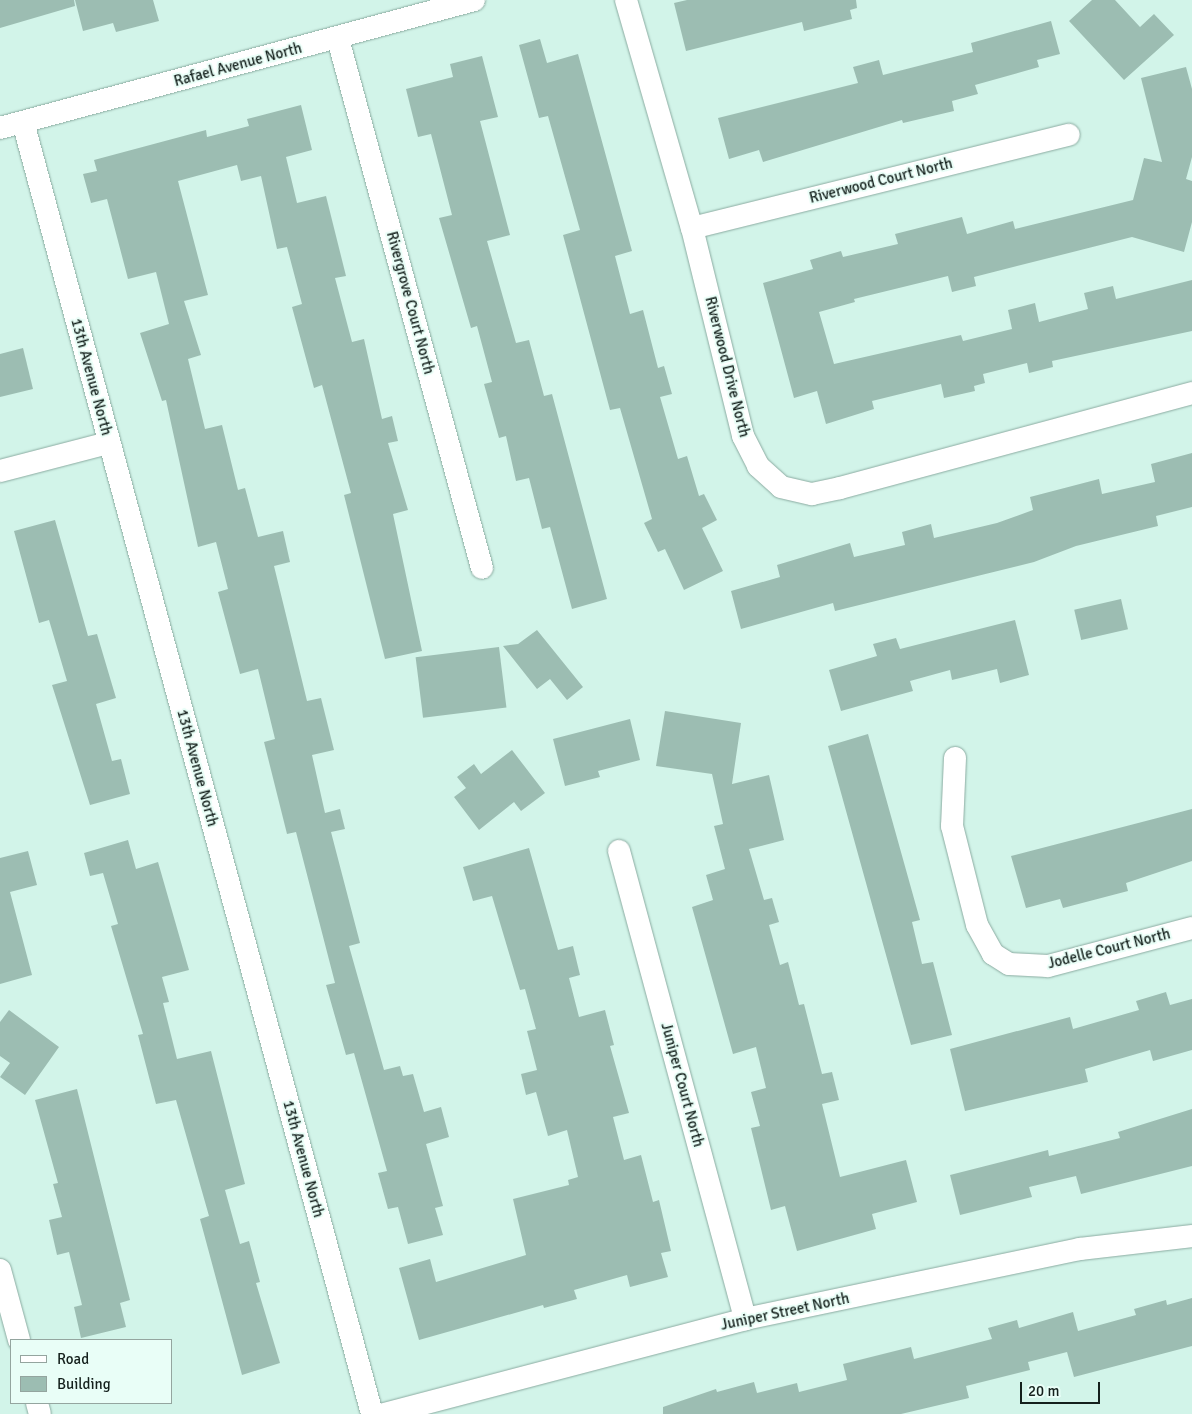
<!DOCTYPE html>
<html>
<head>
<meta charset="utf-8">
<style>
	body { margin:0 }
	#map { position:relative; width:1192px; height:1414px; overflow:hidden; background:#d2f4e9; font-family:Signika,sans-serif }
	div>[style] { position:absolute }
	[style*='--x'] { left:calc(var(--x)*1px); top:calc(var(--y)*1px); width:calc(var(--w)*1px); rotate:calc(var(--a)*1deg) }
	.building>* { inset:0; background:#9cbdb2; transform-origin:0 0 }
	.roads { filter:drop-shadow(0 0 1px #8baba1) drop-shadow(0 0 1px #8baba1) }
	.minor>* { height:22px; margin:-11px; padding:0 11px; transform-origin:11px; border-radius:11px; background:#fff }
	span { translate:-50% -50%; white-space:nowrap; text-align:center; line-height:1.15; -webkit-text-stroke:4px #e9fef7; paint-order:stroke }
	.street-label { font-size:15px; color:#14201c }
	.legend { position:absolute; left:10px; top:1339px; width:162px; height:65px; box-sizing:border-box; background:#e9fef7; border:1px solid #94a59f; margin:0; padding:6px 9px; list-style:none; font-size:15px; color:#14201c }
	.legend li { display:flex; align-items:center; gap:10px; height:25px }
	.legend b { width:25px; border:1px solid #94a59f }
	.scale { position:absolute; left:1020px; top:1382px; width:80px; height:22px; box-sizing:border-box; border:2px solid #14201c; border-top:0; padding-left:6px; font-size:15px; line-height:18px; white-space:nowrap; color:#14201c; -webkit-text-stroke:4px #e9fef7; paint-order:stroke }
</style>
</head>
<body>
<div id="map">
	<div class="building">
		<i style="clip-path:polygon(0 0,74px 0,75px 6px,0 28px)"></i>
		<i style="clip-path:polygon(75px 0,153px 0,159px 21px,116px 32px,113px 23px,83px 31px)"></i>
		<i style="clip-path:polygon(687px 0,856px 0,857px 8px,850px 10px,852px 19px,804px 31px,802px 22px,686px 51px,674px 3px)"></i>
		<i style="clip-path:polygon(1092px 0,1115px 0,1140px 27px,1154px 14px,1174px 35px,1124px 80px,1069px 21px)"></i>
		<i style="clip-path:polygon(1051px 21px,1060px 54px,1037px 60px,1039px 67px,975px 85px,978px 94px,952px 101px,954px 111px,903px 123px,902px 120px,763px 162px,759px 150px,729px 159px,718px 118px,858px 83px,853px 67px,879px 60px,883px 75px,973px 52px,971px 43px)"></i>
		<i style="clip-path:polygon(540px 39px,547px 63px,578px 54px,632px 251px,615px 256px,630px 314px,643px 310px,658px 368px,664px 366px,672px 394px,660px 397px,678px 459px,687px 456px,699px 496px,704px 494px,717px 520px,702px 528px,723px 571px,684px 590px,665px 549px,658px 552px,644px 523px,652px 519px,620px 408px,610px 410px,563px 235px,580px 230px,548px 116px,539px 118px,519px 45px)"></i>
		<i style="clip-path:polygon(482px 56px,498px 117px,480px 121px,510px 235px,487px 241px,516px 343px,529px 340px,544px 396px,552px 394px,607px 599px,572px 609px,550px 527px,542px 529px,529px 478px,516px 481px,506px 436px,499px 438px,484px 384px,492px 382px,477px 326px,471px 328px,439px 218px,452px 215px,431px 134px,418px 137px,406px 89px,453px 77px,450px 64px)"></i>
		<i style="clip-path:polygon(1186px 67px,1192px 89px,1192px 157px,1186px 179px,1192px 181px,1192px 222px,1184px 252px,1132px 237px,974px 277px,976px 286px,952px 292px,948px 276px,854px 299px,855px 302px,819px 312px,834px 364px,961px 335px,963px 341px,1012px 329px,1008px 310px,1035px 303px,1039px 322px,1088px 309px,1084px 293px,1113px 286px,1116px 299px,1192px 280px,1192px 331px,1052px 361px,1053px 367px,1029px 373px,1027px 363px,983px 374px,985px 383px,974px 386px,975px 391px,944px 398px,941px 384px,872px 401px,874px 409px,826px 424px,817px 391px,794px 398px,763px 283px,813px 269px,810px 260px,841px 251px,843px 257px,898px 244px,895px 234px,962px 217px,967px 234px,1013px 221px,1015px 229px,1133px 200px,1144px 158px,1162px 162px,1141px 78px)"></i>
		<i style="clip-path:polygon(301px 105px,312px 150px,286px 157px,297px 203px,326px 196px,346px 276px,335px 278px,352px 342px,364px 339px,382px 419px,392px 416px,398px 441px,388px 443px,408px 510px,393px 514px,422px 651px,385px 659px,344px 495px,351px 493px,322px 385px,314px 388px,292px 307px,302px 304px,287px 247px,277px 249px,261px 176px,241px 181px,237px 165px,178px 181px,208px 295px,184px 301px,201px 355px,188px 359px,205px 429px,222px 425px,238px 490px,245px 488px,258px 537px,283px 531px,290px 562px,274px 566px,307px 701px,321px 698px,334px 750px,312px 755px,325px 813px,340px 809px,345px 829px,331px 832px,360px 943px,349px 946px,384px 1070px,400px 1066px,403px 1076px,413px 1074px,424px 1112px,441px 1107px,449px 1137px,426px 1144px,443px 1206px,435px 1208px,443px 1235px,408px 1244px,398px 1207px,388px 1209px,378px 1173px,387px 1171px,354px 1053px,346px 1055px,326px 985px,335px 983px,296px 832px,287px 834px,264px 742px,275px 739px,258px 669px,240px 674px,218px 592px,228px 589px,216px 542px,198px 547px,166px 400px,162px 401px,140px 333px,169px 324px,156px 272px,128px 279px,107px 199px,91px 203px,83px 174px,97px 171px,94px 160px,206px 130px,207px 137px,249px 126px,247px 119px)"></i>
		<i style="clip-path:polygon(23px 348px,33px 389px,0 397px,0 354px)"></i>
		<i style="clip-path:polygon(1192px 453px,1192px 507px,1156px 516px,1158px 526px,1076px 546px,1034px 562px,835px 611px,833px 603px,741px 629px,731px 591px,780px 577px,777px 565px,850px 543px,854px 557px,905px 545px,902px 532px,931px 524px,934px 538px,997px 523px,1033px 510px,1030px 497px,1099px 479px,1102px 494px,1155px 482px,1151px 464px)"></i>
		<i style="clip-path:polygon(55px 520px,88px 636px,97px 634px,116px 698px,96px 704px,112px 761px,121px 759px,130px 794px,90px 805px,52px 685px,67px 681px,49px 620px,39px 623px,14px 531px)"></i>
		<i style="left:1121px;top:599px;width:31px;height:48px;rotate:77deg"></i>
		<i style="clip-path:polygon(1015px 620px,1029px 675px,1000px 683px,997px 669px,952px 680px,950px 670px,910px 681px,913px 691px,841px 711px,829px 670px,877px 656px,873px 644px,896px 638px,900px 649px)"></i>
		<i style="clip-path:polygon(537px 630px,583px 687px,567px 700px,550px 679px,537px 689px,503px 646px,518px 644px)"></i>
		<i style="left:499px;top:647px;width:61px;height:84px;rotate:83deg"></i>
		<i style="clip-path:polygon(665px 711px,741px 723px,732px 784px,769px 775px,784px 840px,749px 849px,764px 900px,772px 898px,779px 922px,769px 925px,780px 965px,788px 962px,799px 1005px,804px 1004px,822px 1074px,832px 1072px,839px 1100px,822px 1104px,840px 1177px,906px 1160px,917px 1202px,872px 1214px,876px 1229px,797px 1251px,785px 1206px,771px 1210px,751px 1128px,760px 1126px,751px 1092px,766px 1088px,756px 1047px,733px 1054px,692px 907px,713px 900px,706px 875px,725px 869px,714px 826px,723px 824px,712px 774px,656px 766px)"></i>
		<i style="clip-path:polygon(630px 719px,640px 760px,598px 771px,600px 777px,565px 786px,553px 739px)"></i>
		<i style="clip-path:polygon(868px 734px,920px 920px,912px 922px,922px 964px,933px 962px,952px 1035px,911px 1045px,828px 746px)"></i>
		<i style="clip-path:polygon(512px 750px,545px 793px,521px 811px,514px 802px,479px 830px,454px 797px,466px 788px,457px 777px,474px 764px,481px 774px)"></i>
		<i style="clip-path:polygon(1192px 809px,1192px 861px,1126px 883px,1128px 891px,1063px 908px,1060px 899px,1026px 908px,1011px 856px)"></i>
		<i style="clip-path:polygon(128px 840px,136px 869px,158px 862px,189px 970px,162px 977px,169px 1002px,163px 1003px,177px 1059px,211px 1051px,245px 1184px,225px 1190px,240px 1244px,249px 1241px,260px 1282px,256px 1283px,280px 1363px,242px 1375px,200px 1219px,209px 1216px,176px 1100px,156px 1104px,138px 1035px,143px 1034px,111px 926px,118px 924px,103px 873px,90px 876px,84px 853px)"></i>
		<i style="clip-path:polygon(529px 848px,558px 950px,573px 946px,580px 975px,569px 978px,579px 1017px,605px 1010px,614px 1045px,610px 1046px,629px 1113px,613px 1117px,624px 1160px,641px 1155px,653px 1202px,659px 1200px,671px 1251px,661px 1253px,668px 1277px,630px 1287px,627px 1275px,574px 1290px,577px 1299px,544px 1308px,543px 1305px,419px 1340px,399px 1268px,430px 1259px,436px 1282px,526px 1255px,513px 1199px,569px 1185px,568px 1180px,578px 1177px,567px 1130px,548px 1136px,536px 1092px,526px 1095px,521px 1074px,537px 1070px,527px 1031px,536px 1029px,525px 989px,520px 990px,492px 896px,473px 901px,463px 867px)"></i>
		<i style="clip-path:polygon(28px 851px,37px 885px,10px 892px,32px 975px,0 984px,0 858px)"></i>
		<i style="clip-path:polygon(1166px 992px,1170px 1005px,1192px 999px,1192px 1050px,1153px 1061px,1150px 1050px,1085px 1069px,1088px 1082px,965px 1111px,950px 1049px,1070px 1017px,1073px 1029px,1139px 1010px,1136px 1001px)"></i>
		<i style="clip-path:polygon(9px 1010px,59px 1047px,25px 1095px,0 1077px,10px 1063px,0 1056px,0 1022px)"></i>
		<i style="clip-path:polygon(77px 1089px,130px 1300px,120px 1303px,126px 1327px,81px 1338px,74px 1307px,82px 1305px,69px 1252px,57px 1255px,49px 1220px,62px 1217px,53px 1184px,58px 1183px,35px 1100px)"></i>
		<i style="clip-path:polygon(1192px 1109px,1192px 1166px,1081px 1194px,1076px 1176px,1029px 1187px,1032px 1197px,960px 1215px,950px 1175px,1048px 1150px,1049px 1156px,1120px 1138px,1118px 1132px)"></i>
		<i style="clip-path:polygon(1192px 1298px,1192px 1346px,1074px 1377px,1067px 1352px,1028px 1362px,1030px 1370px,966px 1386px,969px 1398px,901px 1414px,663px 1414px,663px 1407px,716px 1389px,717px 1392px,754px 1382px,757px 1393px,797px 1383px,799px 1392px,847px 1380px,843px 1364px,911px 1347px,914px 1359px,992px 1339px,988px 1328px,1017px 1320px,1019px 1328px,1073px 1312px,1078px 1331px,1136px 1315px,1134px 1309px,1166px 1300px,1167px 1305px)"></i>
	</div>
	<div class="roads">
		<div class="minor">
			<i style="--x:626;--y:0;--w:237;--a:73.9"></i>
			<i style="--x:692;--y:228;--w:214;--a:76.2"></i>
			<i style="--x:743;--y:436;--w:34;--a:63"></i>
			<i style="--x:758;--y:466;--w:31;--a:42"></i>
			<i style="--x:781;--y:487;--w:32;--a:13"></i>
			<i style="--x:812;--y:494;--w:29;--a:-12"></i>
			<i style="--x:840;--y:488;--w:365;--a:-15.1"></i>
			<i style="--x:338;--y:39;--w:548;--a:74.77"></i>
			<i style="--x:23;--y:122;--w:1338;--a:74.88"></i>
			<i style="--x:0;--y:128;--w:491;--a:-15.1"></i>
			<i style="--x:692;--y:228;--w:388;--a:-13.9"></i>
			<i style="--x:0;--y:471;--w:112;--a:-14.5"></i>
			<i style="--x:955;--y:758;--w:68;--a:92.5"></i>
			<i style="--x:952;--y:826;--w:102;--a:75.8"></i>
			<i style="--x:977;--y:925;--w:33;--a:61"></i>
			<i style="--x:993;--y:954;--w:19;--a:32"></i>
			<i style="--x:1009;--y:964;--w:39;--a:3"></i>
			<i style="--x:1048;--y:966;--w:149;--a:-14.8"></i>
			<i style="--x:619;--y:851;--w:485;--a:74.9"></i>
			<i style="--x:0;--y:1270;--w:73;--a:74.8"></i>
			<i style="--x:37;--y:1403;--w:11;--a:75"></i>
			<i style="--x:384;--y:1414;--w:373;--a:-14.7"></i>
			<i style="--x:745;--y:1319;--w:342;--a:-11.8"></i>
			<i style="--x:1080;--y:1249;--w:113;--a:-6.6"></i>
		</div>
	</div>
	<div class="street-label">
		<span style="left:238px;top:65px;rotate:-15deg">Rafael Avenue North</span>
		<span style="left:881px;top:181px;rotate:-14deg">Riverwood Court North</span>
		<span style="left:410px;top:303px;rotate:75deg">Rivergrove Court North</span>
		<span style="left:727px;top:367px;rotate:76deg">Riverwood Drive North</span>
		<span style="left:91px;top:377px;rotate:75deg">13th Avenue North</span>
		<span style="left:197px;top:768px;rotate:75deg">13th Avenue North</span>
		<span style="left:1109px;top:949px;rotate:-14deg">Jodelle Court North</span>
		<span style="left:682px;top:1085px;rotate:75deg">Juniper Court North</span>
		<span style="left:303px;top:1159px;rotate:75deg">13th Avenue North</span>
		<span style="left:785px;top:1312px;rotate:-12deg">Juniper Street North</span>
	</div>
	<ul class="legend">
	<li><b style="height:6px;background:#fff"></b>Road</li>
	<li><b style="height:14px;background:#9cbdb2"></b>Building</li>
	</ul>
	<div class="scale">20 m</div>
</div>
</body>
</html>
